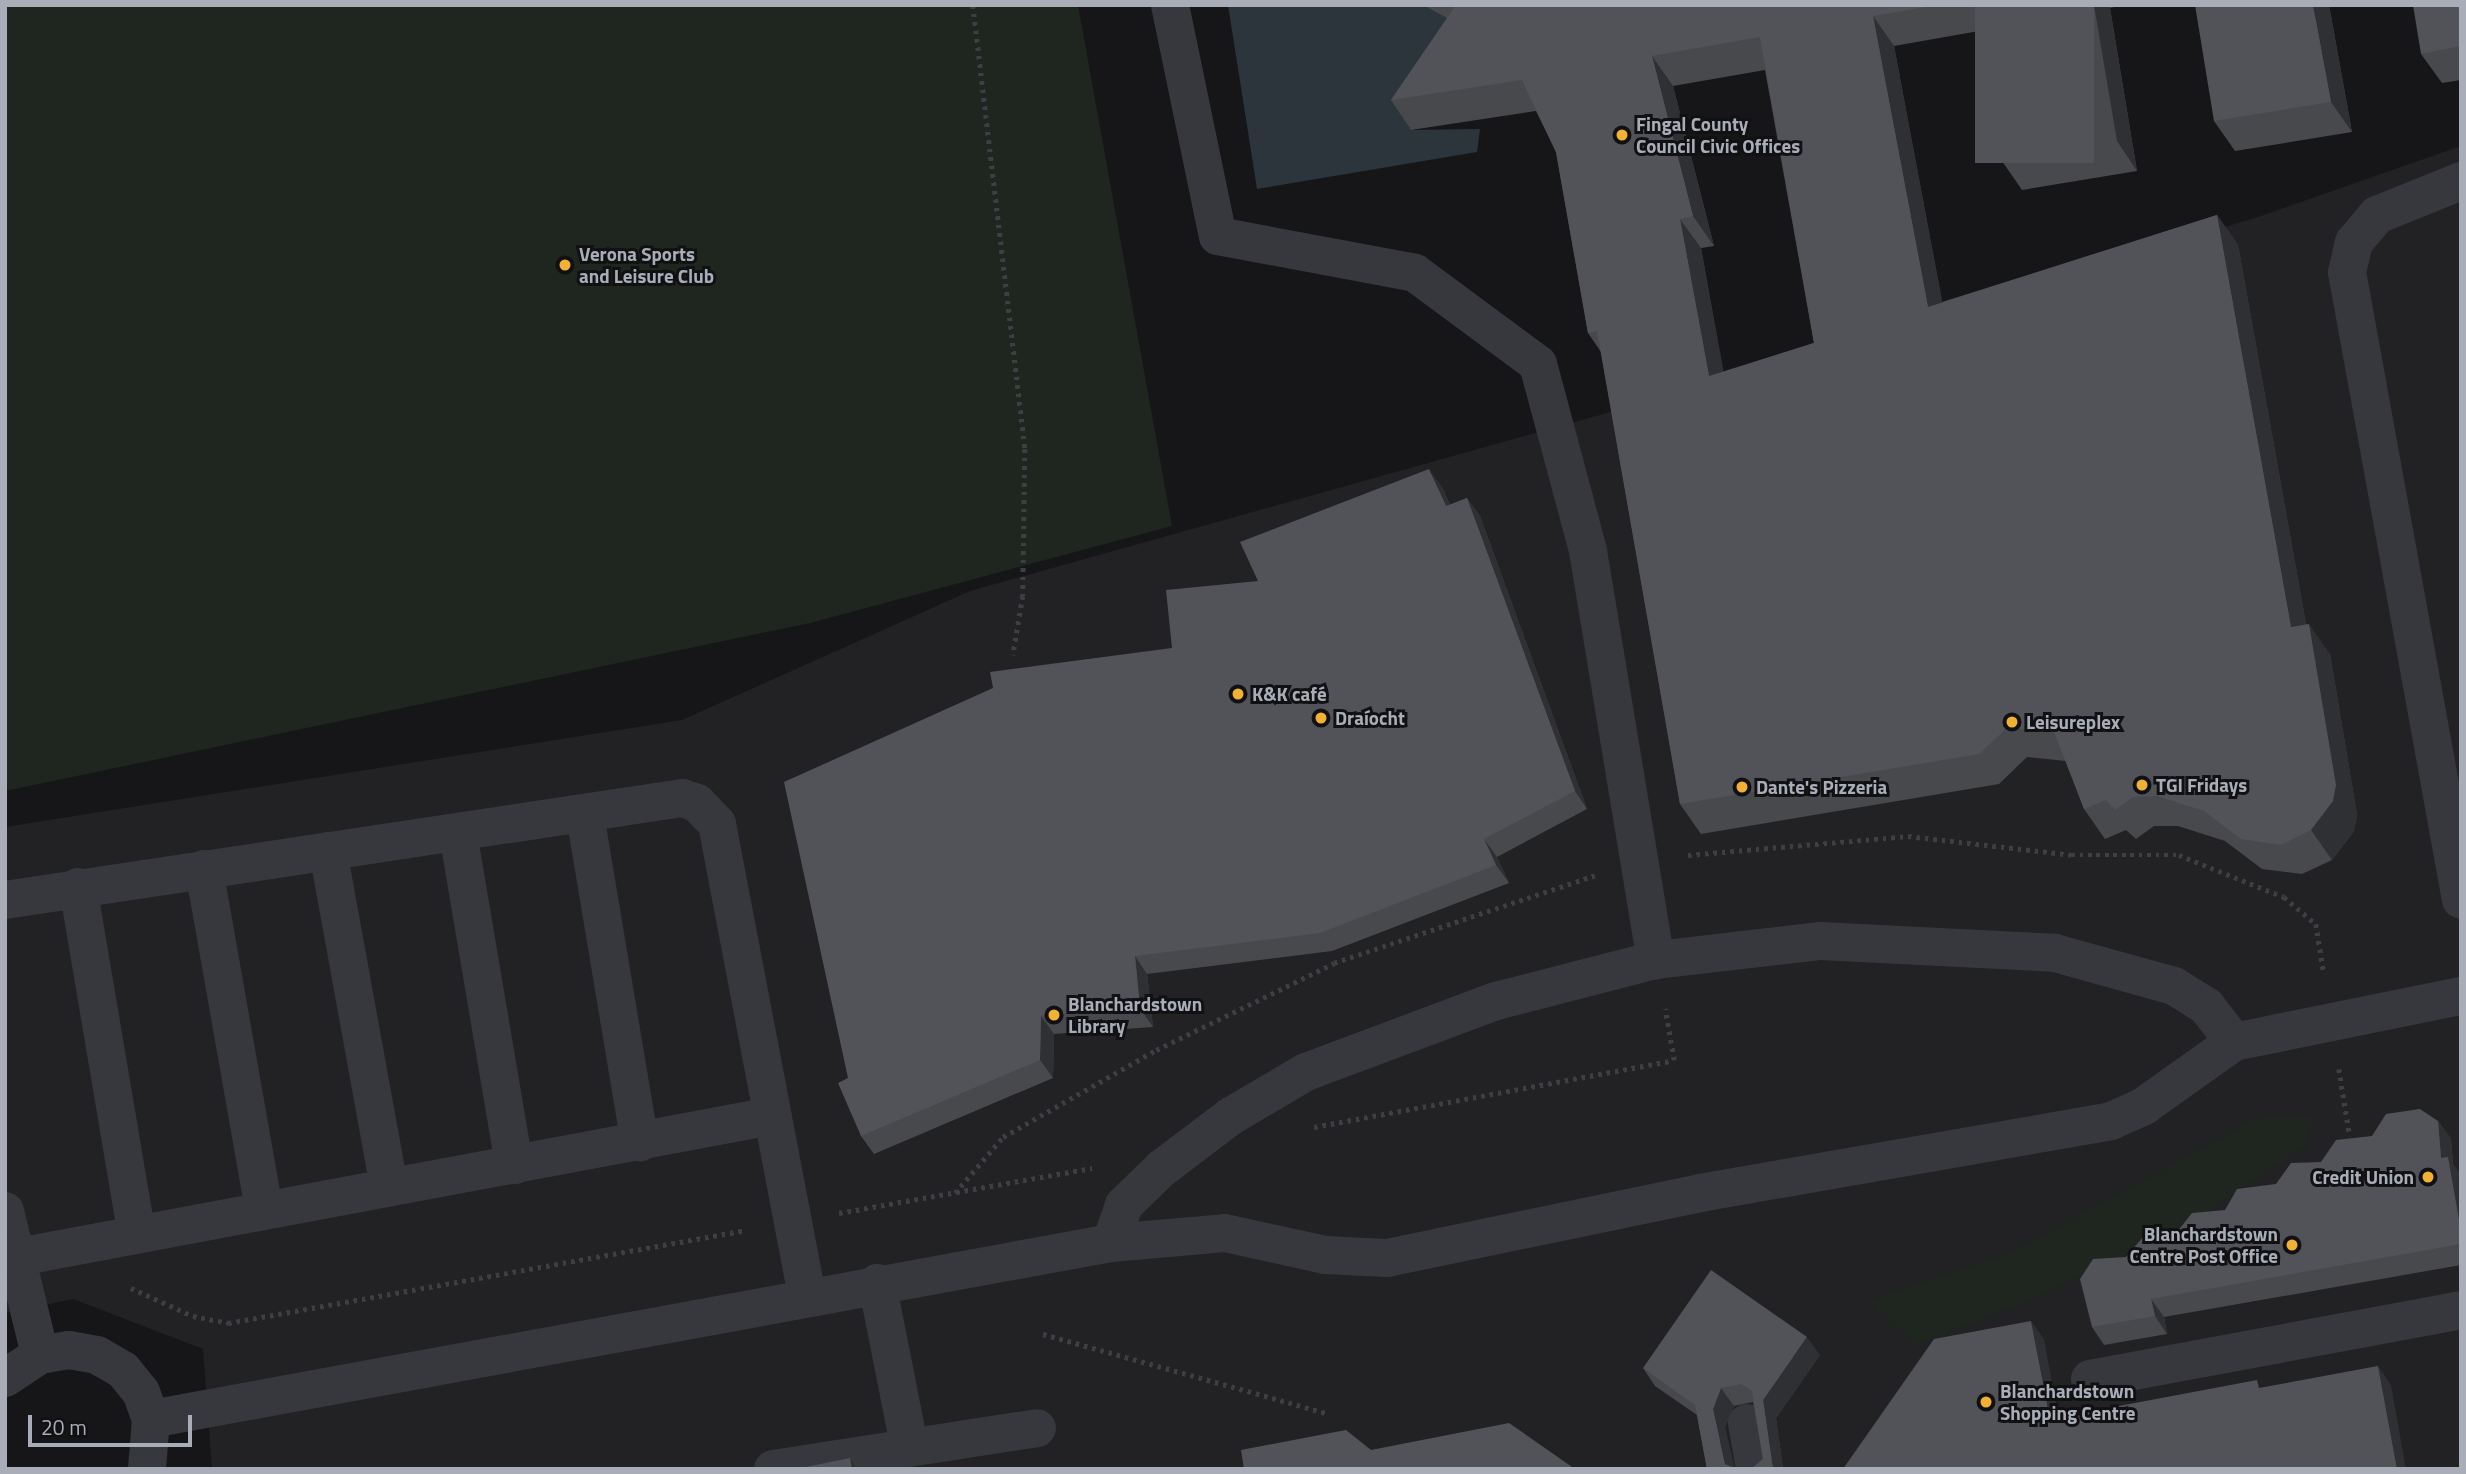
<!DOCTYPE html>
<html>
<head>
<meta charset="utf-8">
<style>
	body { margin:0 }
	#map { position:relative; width:2466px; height:1474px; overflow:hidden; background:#161618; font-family:"Titillium Web",sans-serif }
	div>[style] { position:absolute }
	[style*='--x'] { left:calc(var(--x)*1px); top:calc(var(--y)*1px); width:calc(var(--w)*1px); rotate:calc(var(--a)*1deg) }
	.built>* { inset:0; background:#222225 }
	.green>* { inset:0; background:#1e261f }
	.water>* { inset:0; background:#2c353c }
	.path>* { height:4.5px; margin-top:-2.25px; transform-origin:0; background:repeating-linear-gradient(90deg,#3d3f44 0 3.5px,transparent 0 8.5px) }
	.minor>* { height:38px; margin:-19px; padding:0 19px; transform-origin:19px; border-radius:19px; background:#37383d }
	.wall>* { inset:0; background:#47494d }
	.shaded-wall>* { inset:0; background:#2f3033 }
	.building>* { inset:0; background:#525359; transform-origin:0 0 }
	.dots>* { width:19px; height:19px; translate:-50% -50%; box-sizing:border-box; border:4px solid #111113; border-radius:50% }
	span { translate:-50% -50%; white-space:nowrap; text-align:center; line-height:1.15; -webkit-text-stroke:6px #111113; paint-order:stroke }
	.poi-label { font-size:19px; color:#a8adb8; font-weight:700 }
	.left { translate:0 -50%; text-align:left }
	.right { translate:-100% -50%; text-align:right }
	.frame { position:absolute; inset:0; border:7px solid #a8adb8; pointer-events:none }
	.scale { position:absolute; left:28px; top:1415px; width:164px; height:32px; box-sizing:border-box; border:4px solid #a8adb8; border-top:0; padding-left:9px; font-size:21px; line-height:24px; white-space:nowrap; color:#a8adb8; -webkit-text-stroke:5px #111113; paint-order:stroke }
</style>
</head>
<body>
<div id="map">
	<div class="built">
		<i style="clip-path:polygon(2461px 146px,2461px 1469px,212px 1469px,203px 1349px,73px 1299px,5px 1313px,5px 827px,682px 720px,970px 591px,1632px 406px,2258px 217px)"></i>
	</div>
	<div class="green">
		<i style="clip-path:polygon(5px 5px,1078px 5px,1172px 526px,810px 623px,5px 791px)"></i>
		<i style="clip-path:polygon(2257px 1118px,2313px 1118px,2307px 1144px,2191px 1223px,2040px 1296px,1916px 1345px,1867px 1301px,2010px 1253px)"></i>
	</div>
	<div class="water">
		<i style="clip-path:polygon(1228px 5px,1428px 5px,1452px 19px,1412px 130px,1480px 129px,1477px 152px,1257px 189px)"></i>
	</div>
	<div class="path">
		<i style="--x:973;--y:5;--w:447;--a:83.3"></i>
		<i style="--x:1025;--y:449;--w:147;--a:90.8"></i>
		<i style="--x:1023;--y:596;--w:60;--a:99.6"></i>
		<i style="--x:1688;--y:855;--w:221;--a:-4.9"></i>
		<i style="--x:1908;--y:836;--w:164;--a:6.6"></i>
		<i style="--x:2071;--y:855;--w:108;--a:0"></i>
		<i style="--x:2179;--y:855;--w:113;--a:21.8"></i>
		<i style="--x:2284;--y:897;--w:42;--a:40.2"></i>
		<i style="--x:2316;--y:924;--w:51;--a:80.9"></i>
		<i style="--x:2339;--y:1069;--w:63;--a:80.8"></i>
		<i style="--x:1314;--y:1127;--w:366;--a:-10.5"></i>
		<i style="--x:1674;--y:1060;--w:52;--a:-100"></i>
		<i style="--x:955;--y:1193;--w:74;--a:-49.4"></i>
		<i style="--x:1003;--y:1137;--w:176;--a:-29.6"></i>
		<i style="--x:1156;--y:1050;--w:198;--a:-26"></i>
		<i style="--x:1334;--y:963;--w:275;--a:-18.6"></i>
		<i style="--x:839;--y:1213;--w:257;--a:-10.1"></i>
		<i style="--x:131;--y:1288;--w:68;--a:24.3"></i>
		<i style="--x:193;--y:1316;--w:36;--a:11"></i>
		<i style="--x:228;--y:1323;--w:527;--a:-10.16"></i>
		<i style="--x:1043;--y:1334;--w:294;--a:15.6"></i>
	</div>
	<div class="minor">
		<i style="--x:1170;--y:5;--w:236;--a:78.3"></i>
		<i style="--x:1218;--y:236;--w:200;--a:10.6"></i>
		<i style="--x:1415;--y:273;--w:153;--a:36.5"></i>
		<i style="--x:1538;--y:364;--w:194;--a:75"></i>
		<i style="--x:1588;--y:551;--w:415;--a:80.6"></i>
		<i style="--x:2461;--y:181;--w:91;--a:158"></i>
		<i style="--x:2377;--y:215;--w:35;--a:130"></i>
		<i style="--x:2354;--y:242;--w:31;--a:103"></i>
		<i style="--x:2347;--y:272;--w:638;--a:79.71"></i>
		<i style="--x:585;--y:815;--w:332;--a:80.5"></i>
		<i style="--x:458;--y:833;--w:337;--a:80.4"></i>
		<i style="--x:328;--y:851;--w:341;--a:79.7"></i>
		<i style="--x:204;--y:869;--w:347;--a:80"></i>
		<i style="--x:78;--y:887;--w:352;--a:80.4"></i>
		<i style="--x:5;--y:900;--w:685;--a:-8.57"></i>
		<i style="--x:682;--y:798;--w:16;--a:18"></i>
		<i style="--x:697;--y:803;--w:29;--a:46"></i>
		<i style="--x:717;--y:824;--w:481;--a:79.2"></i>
		<i style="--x:5;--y:1211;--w:148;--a:76.3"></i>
		<i style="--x:1111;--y:1243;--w:40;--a:-71.1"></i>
		<i style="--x:1124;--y:1205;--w:52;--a:-44.2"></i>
		<i style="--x:1161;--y:1169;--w:88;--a:-37.1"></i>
		<i style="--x:1231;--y:1116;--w:87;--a:-30.4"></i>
		<i style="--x:1306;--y:1072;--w:203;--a:-20.5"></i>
		<i style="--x:1496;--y:1001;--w:165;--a:-14.4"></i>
		<i style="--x:1656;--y:960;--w:166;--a:-6.6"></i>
		<i style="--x:1821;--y:941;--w:234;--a:2.9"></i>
		<i style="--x:2055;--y:953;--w:123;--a:15.5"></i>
		<i style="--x:2174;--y:986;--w:39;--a:32"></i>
		<i style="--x:2207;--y:1007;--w:44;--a:52.4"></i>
		<i style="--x:13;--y:1258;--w:772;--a:-10.6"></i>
		<i style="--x:877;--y:1283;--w:164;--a:78.8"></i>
		<i style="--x:5;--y:1378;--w:42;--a:-33.3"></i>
		<i style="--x:40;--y:1355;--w:29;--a:-10"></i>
		<i style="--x:69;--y:1350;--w:28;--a:10"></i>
		<i style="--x:97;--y:1355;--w:30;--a:30"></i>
		<i style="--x:123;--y:1370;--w:28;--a:51"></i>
		<i style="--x:141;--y:1392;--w:29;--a:70"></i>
		<i style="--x:151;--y:1419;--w:50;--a:94.6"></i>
		<i style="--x:2090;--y:1379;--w:377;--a:-10.5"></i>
		<i style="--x:151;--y:1419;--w:976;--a:-10.39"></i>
		<i style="--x:1111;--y:1243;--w:114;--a:-5"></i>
		<i style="--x:1225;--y:1233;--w:102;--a:12.4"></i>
		<i style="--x:1325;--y:1255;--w:62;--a:2.8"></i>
		<i style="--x:1387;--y:1258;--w:320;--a:-11.7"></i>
		<i style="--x:1700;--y:1193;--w:417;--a:-9.9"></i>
		<i style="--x:2111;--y:1121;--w:36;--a:-24"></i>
		<i style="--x:2144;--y:1106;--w:110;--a:-35.4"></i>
		<i style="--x:2234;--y:1042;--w:232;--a:-11.5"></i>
		<i style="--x:1747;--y:1423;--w:47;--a:80.1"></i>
		<i style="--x:773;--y:1469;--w:267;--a:-8.8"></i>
	</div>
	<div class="wall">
		<i style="clip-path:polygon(evenodd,1423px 5px,2123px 5px,2110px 8px,2137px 171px,2022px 190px,2002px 161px,1979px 31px,1894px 46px,1942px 302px,2217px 215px,2238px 245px,2306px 624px,2330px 654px,2357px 815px,2354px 831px,2332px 860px,2302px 874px,2262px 869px,2225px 841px,2178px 826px,2154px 826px,2136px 839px,2126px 830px,2105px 839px,2084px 809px,2066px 761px,2027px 757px,1999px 784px,1701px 834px,1680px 804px,1601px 352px,1588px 333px,1556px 152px,1536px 111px,1411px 130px,1391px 100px,1447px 18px,1423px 5px,1765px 70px,1814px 343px,1723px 372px,1701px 248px,1714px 246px,1673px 86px,1765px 70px)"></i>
		<i style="clip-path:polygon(2329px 5px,2352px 132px,2235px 151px,2214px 121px)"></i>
		<i style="clip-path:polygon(2461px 5px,2461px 80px,2442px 83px,2421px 54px)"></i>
		<i style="clip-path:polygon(1442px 487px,1450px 505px,1467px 498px,1480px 516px,1587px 809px,1497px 857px,1509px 883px,1332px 951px,1147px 974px,1153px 1027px,1054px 1034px,1053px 1078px,874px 1154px,861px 1136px,848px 1078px,1258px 581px)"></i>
		<i style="clip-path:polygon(2438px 1121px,2451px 1139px,2453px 1164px,2461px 1175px,2461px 1265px,2164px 1317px,2167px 1334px,2104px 1345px,2092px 1327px,2126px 1257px,2225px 1210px,2372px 1136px)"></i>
		<i style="clip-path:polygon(1820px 1355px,1776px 1418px,1783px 1469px,1751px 1469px,1763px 1459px,1753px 1402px,1734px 1406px,1707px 1469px,1697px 1415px,1655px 1386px,1643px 1368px)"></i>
	</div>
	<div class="shaded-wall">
		<i style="clip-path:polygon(2094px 5px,2109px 5px,2110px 8px,2137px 171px,2117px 141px)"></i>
		<i style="clip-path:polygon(2313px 5px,2329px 5px,2352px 132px,2331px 102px)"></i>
		<i style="clip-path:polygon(1873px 16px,1894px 46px,1949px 337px,1928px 307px)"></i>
		<i style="clip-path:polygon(1652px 56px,1673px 86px,1714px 246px,1693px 216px)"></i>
		<i style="clip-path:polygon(2217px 215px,2238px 245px,2312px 657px,2291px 627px)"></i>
		<i style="clip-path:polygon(1680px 219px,1701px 248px,1730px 406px,1709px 376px)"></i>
		<i style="clip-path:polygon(1429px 469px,1442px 487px,1459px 524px,1446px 506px)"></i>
		<i style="clip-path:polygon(1467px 498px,1480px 516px,1587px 809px,1575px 791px)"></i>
		<i style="clip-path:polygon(2309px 624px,2330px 654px,2357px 815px,2354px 831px,2332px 860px,2311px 830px)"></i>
		<i style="clip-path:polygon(1484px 839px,1497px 857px,1509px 883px,1496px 865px)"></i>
		<i style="clip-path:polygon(1135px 956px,1147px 974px,1153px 1027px,1140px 1008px)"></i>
		<i style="clip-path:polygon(1041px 1016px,1054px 1034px,1053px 1078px,1040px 1060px)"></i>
		<i style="clip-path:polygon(2438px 1121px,2451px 1139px,2453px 1164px,2461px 1175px,2461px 1231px,2441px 1158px)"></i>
		<i style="clip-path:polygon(2151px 1299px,2164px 1317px,2167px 1334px,2155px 1316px)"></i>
		<i style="clip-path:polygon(2031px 1321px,2044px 1339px,2062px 1437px,2050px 1419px)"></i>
		<i style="clip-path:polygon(1807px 1337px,1820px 1355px,1776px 1418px,1783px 1469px,1773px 1469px,1763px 1400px)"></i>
		<i style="clip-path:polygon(2378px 1366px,2391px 1385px,2406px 1469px,2397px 1469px)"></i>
		<i style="clip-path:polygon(1721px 1388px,1734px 1406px,1725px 1427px,1735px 1469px,1725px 1464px,1713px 1409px)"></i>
		<i style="clip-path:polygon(850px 1458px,857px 1469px,852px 1469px)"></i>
	</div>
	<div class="building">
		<i style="clip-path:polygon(evenodd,1456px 5px,1937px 5px,1873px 16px,1928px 307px,2217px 215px,2291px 627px,2309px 624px,2336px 785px,2333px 801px,2311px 830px,2281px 845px,2241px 839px,2204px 811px,2157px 796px,2133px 797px,2115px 810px,2106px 800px,2084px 809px,2054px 732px,2007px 728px,1979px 754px,1680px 804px,1597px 331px,1588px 333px,1556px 152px,1522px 80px,1391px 100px,1456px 5px,1760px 37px,1814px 343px,1709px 376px,1680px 219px,1693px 216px,1652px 56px,1760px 37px)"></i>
		<i style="left:1975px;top:5px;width:119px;height:158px"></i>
		<i style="clip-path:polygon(2195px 5px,2313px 5px,2331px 102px,2214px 121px)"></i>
		<i style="clip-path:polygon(2413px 5px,2461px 5px,2461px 46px,2421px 54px)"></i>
		<i style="clip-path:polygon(1429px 469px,1446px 506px,1467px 498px,1575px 791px,1484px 839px,1496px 865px,1320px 933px,1135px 956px,1140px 1008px,1041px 1016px,1040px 1060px,861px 1136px,838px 1083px,848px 1078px,784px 782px,993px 688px,990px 672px,1172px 648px,1166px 590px,1258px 581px,1240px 542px)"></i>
		<i style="clip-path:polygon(2420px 1109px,2438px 1121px,2441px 1158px,2448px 1157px,2461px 1231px,2461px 1244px,2151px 1299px,2155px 1316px,2092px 1327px,2080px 1279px,2093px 1259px,2126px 1257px,2143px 1237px,2177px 1232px,2192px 1213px,2225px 1210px,2237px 1189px,2276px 1184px,2291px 1163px,2321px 1162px,2336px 1140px,2372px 1136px,2386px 1114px)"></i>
		<i style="clip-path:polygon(1711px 1270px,1807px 1337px,1763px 1400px,1773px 1469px,1751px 1469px,1763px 1459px,1752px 1391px,1741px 1384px,1721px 1388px,1713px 1409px,1725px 1464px,1737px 1469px,1707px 1469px,1695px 1405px,1643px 1368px)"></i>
		<i style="clip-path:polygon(2031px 1321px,2050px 1419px,2257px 1380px,2259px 1388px,2378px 1366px,2397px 1469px,1843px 1469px,1934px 1339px)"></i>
		<i style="clip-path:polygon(1509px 1423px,1575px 1469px,1244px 1469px,1241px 1450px,1346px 1430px,1371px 1450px)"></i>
		<i style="clip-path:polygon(850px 1458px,852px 1469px,796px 1469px)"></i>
	</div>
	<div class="dots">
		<i style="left:1622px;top:135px;background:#f2b134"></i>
		<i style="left:565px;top:265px;background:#f2b134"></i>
		<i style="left:1238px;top:694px;background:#f2b134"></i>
		<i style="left:1321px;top:718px;background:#f2b134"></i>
		<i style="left:2012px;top:722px;background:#f2b134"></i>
		<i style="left:2142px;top:785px;background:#f2b134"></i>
		<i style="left:1742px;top:787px;background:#f2b134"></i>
		<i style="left:1054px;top:1015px;background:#f2b134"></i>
		<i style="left:2428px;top:1177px;background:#f2b134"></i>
		<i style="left:2292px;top:1245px;background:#f2b134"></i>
		<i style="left:1986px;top:1402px;background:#f2b134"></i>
	</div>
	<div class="poi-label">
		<span class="left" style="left:1636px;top:135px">Fingal County<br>Council Civic Offices</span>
		<span class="left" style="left:579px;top:265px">Verona Sports<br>and Leisure Club</span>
		<span class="left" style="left:1252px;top:694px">K&amp;K café</span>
		<span class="left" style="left:1335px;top:718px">Draíocht</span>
		<span class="left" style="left:2026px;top:722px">Leisureplex</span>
		<span class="left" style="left:2156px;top:785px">TGI Fridays</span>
		<span class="left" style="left:1756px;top:787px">Dante's Pizzeria</span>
		<span class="left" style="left:1068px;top:1015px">Blanchardstown<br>Library</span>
		<span class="right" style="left:2414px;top:1177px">Credit Union</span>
		<span class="right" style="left:2278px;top:1245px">Blanchardstown<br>Centre Post Office</span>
		<span class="left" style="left:2000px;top:1402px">Blanchardstown<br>Shopping Centre</span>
	</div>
	<div class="frame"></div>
	<div class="scale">20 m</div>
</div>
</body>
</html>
